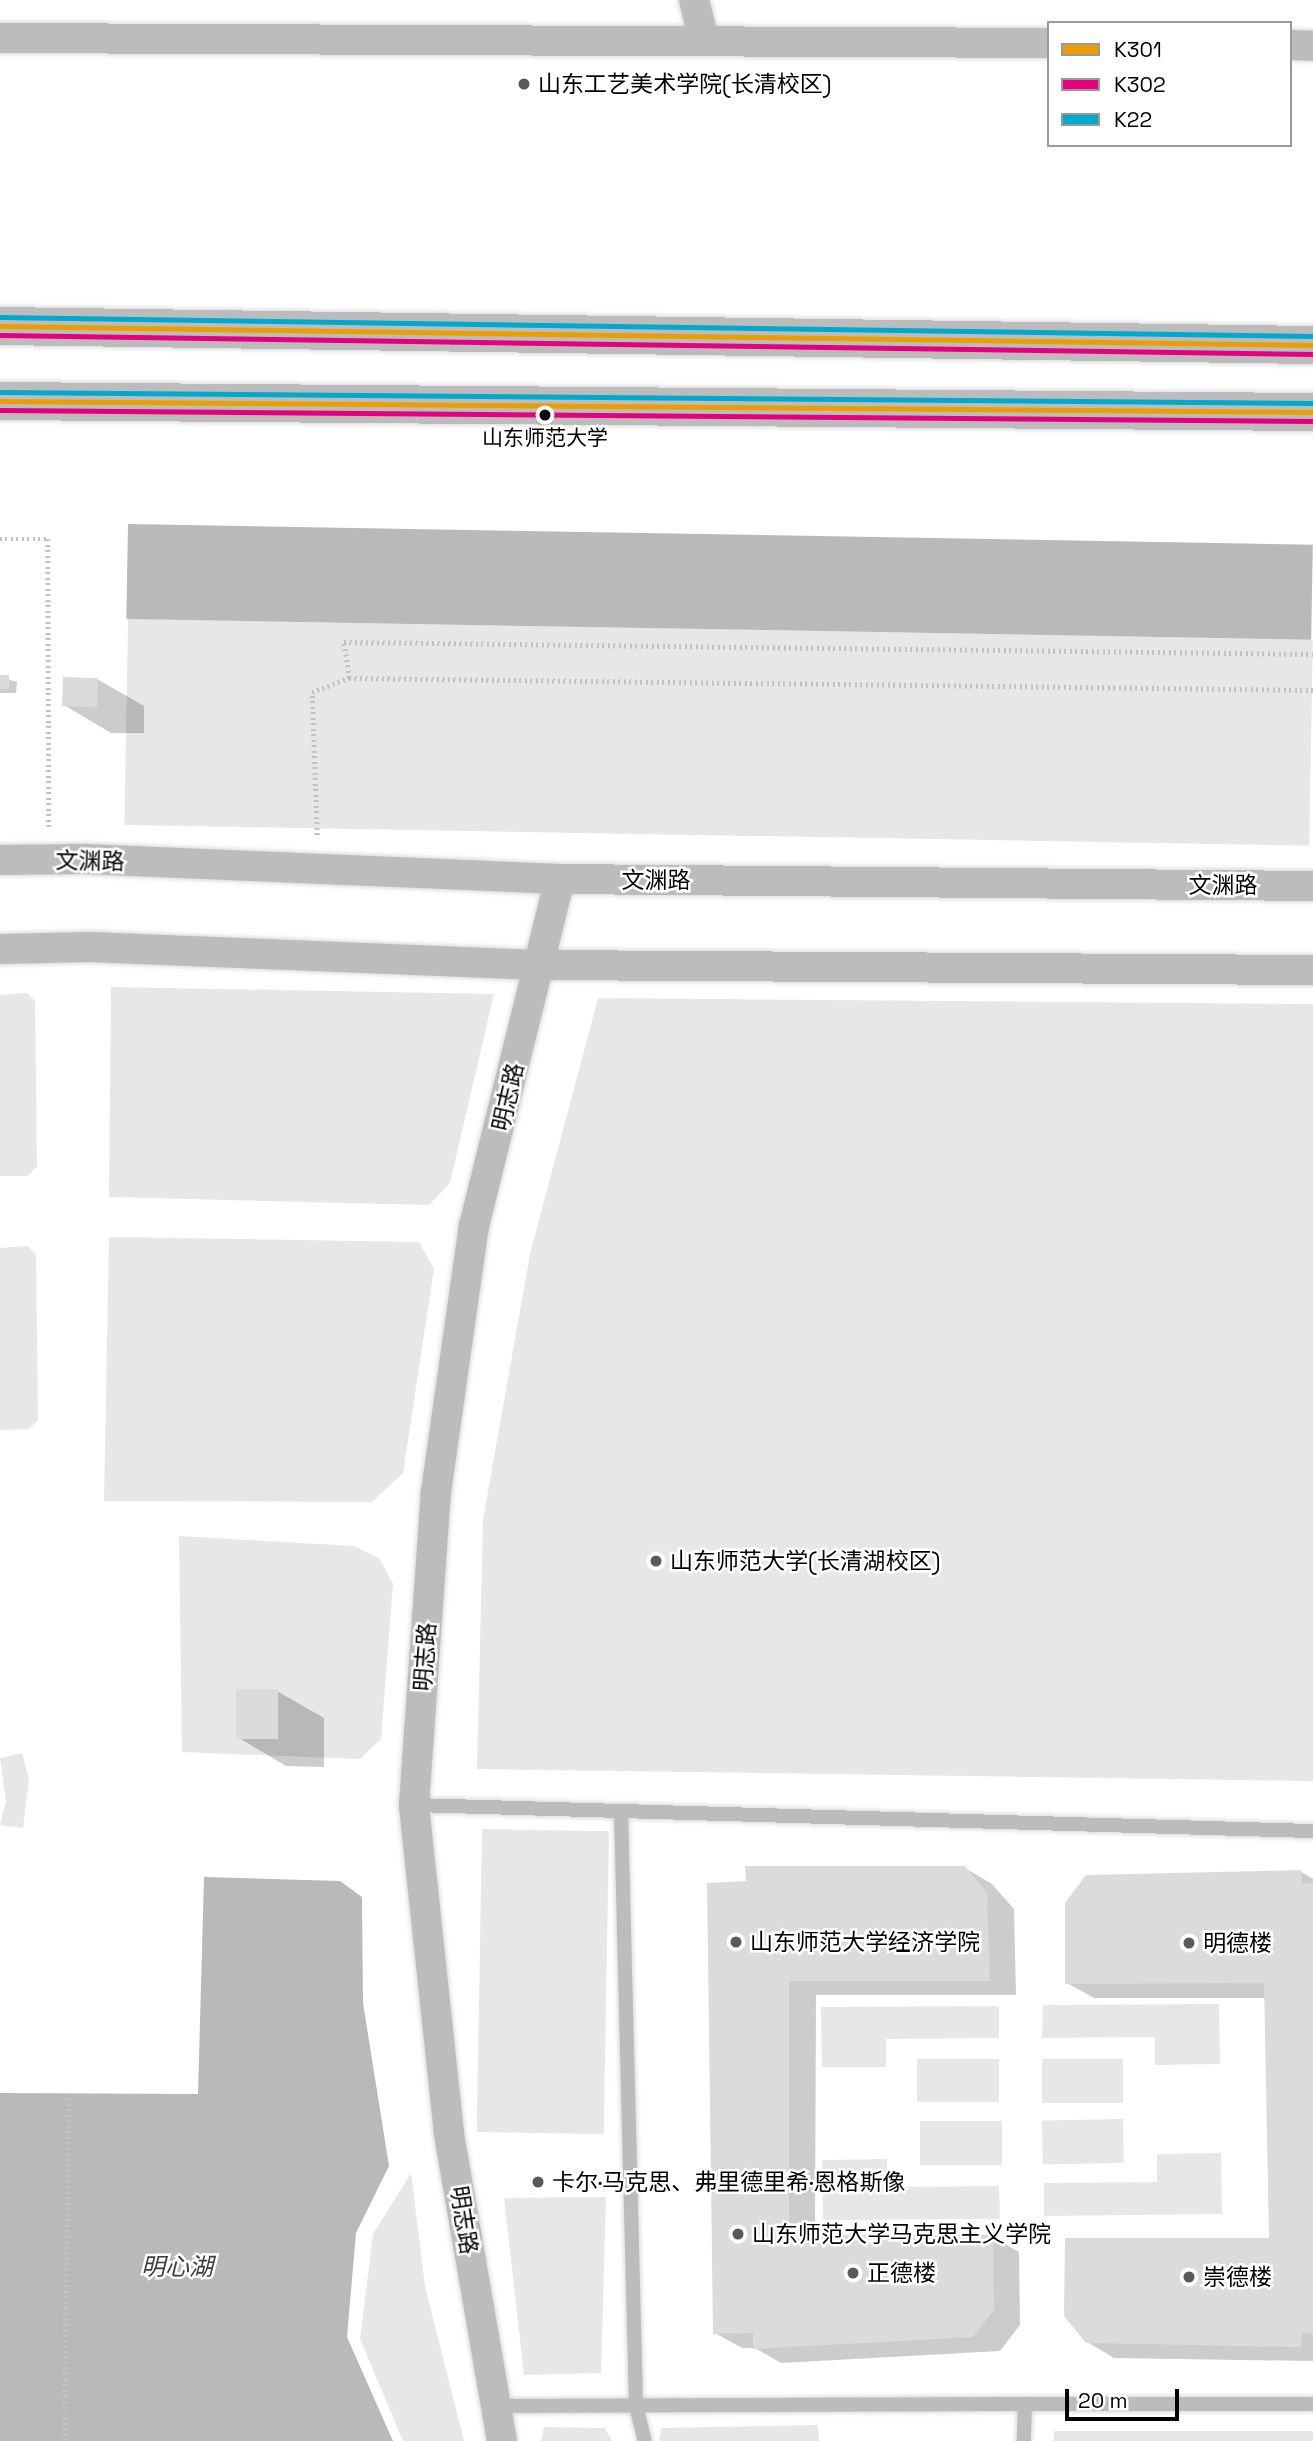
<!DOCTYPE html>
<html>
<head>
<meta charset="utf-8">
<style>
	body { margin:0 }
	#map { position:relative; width:1313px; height:2441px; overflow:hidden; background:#fff; font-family:"Space Grotesk","Noto Sans SC",sans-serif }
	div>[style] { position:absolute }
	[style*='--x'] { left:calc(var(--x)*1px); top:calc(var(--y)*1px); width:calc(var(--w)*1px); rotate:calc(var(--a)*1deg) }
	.green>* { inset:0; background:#e7e7e7; transform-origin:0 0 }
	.water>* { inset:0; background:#b9b9b9; transform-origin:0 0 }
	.shadow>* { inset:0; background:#0003 }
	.building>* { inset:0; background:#dbdbdb; transform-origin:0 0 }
	.path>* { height:4.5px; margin-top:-2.25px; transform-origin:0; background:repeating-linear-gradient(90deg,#c2c2c2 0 2px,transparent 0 5.5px) }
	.roads { filter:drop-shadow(0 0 2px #dbdbdb) drop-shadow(0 0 2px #dbdbdb) }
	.lane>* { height:14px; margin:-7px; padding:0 7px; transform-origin:7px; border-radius:7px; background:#bcbcbc }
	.street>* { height:30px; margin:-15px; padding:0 15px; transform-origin:15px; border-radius:15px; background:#bcbcbc }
	.primary>* { height:38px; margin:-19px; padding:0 19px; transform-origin:19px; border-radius:19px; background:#bcbcbc }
	.bus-1>* { height:5px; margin:-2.5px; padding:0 2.5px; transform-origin:2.5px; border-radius:2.5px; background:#eb9e00 }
	.bus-2>* { height:5px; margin:-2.5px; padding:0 2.5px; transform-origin:2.5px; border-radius:2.5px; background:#e5007d }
	.bus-3>* { height:5px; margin:-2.5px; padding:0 2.5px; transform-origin:2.5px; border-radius:2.5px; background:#00a9ce }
	.dots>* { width:19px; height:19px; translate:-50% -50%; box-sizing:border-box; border:4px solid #fff; border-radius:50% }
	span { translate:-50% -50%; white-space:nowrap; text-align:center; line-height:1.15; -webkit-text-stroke:5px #fff; paint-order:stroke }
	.bus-label { font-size:21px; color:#000 }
	.poi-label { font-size:23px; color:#000 }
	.left { translate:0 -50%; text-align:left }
	.street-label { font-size:23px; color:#000 }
	.water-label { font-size:24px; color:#3c3c3c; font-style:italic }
	.legend { position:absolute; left:1047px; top:21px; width:245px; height:126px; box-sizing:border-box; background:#fff; border:2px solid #999; margin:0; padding:9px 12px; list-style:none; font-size:21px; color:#000 }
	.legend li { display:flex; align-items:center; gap:14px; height:35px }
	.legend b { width:35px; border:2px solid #999 }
	.scale { position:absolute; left:1065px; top:2389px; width:114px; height:32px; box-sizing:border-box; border:4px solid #000; border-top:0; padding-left:9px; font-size:21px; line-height:24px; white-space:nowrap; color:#000; -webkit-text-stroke:5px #fff; paint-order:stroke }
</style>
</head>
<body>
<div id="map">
	<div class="green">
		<i style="left:128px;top:619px;width:1185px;height:206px;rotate:1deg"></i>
		<i style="clip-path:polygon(111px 987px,494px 994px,450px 1183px,429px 1205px,109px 1197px)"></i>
		<i style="clip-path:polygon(27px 993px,35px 1001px,37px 1166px,28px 1176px,0 1176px,0 995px)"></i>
		<i style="clip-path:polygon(598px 998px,1313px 1004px,1313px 1781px,477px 1769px,483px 1520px,530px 1254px)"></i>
		<i style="clip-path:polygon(109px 1237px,419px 1242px,434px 1269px,403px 1473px,372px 1502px,104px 1501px)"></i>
		<i style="clip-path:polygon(28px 1246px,36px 1255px,38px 1420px,29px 1429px,0 1430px,0 1248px)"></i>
		<i style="clip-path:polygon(179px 1536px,354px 1546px,379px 1558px,393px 1584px,381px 1739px,360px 1759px,182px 1752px)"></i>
		<i style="clip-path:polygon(22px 1753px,29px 1779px,23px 1828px,0 1825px,6px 1801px,0 1758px)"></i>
		<i style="left:482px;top:1829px;width:127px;height:303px;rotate:1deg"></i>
		<i style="clip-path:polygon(1219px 2004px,1220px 2064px,1155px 2065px,1155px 2037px,1042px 2038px,1043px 2005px)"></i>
		<i style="clip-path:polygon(999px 2006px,999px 2038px,886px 2039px,886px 2067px,822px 2067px,821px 2007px)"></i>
		<i style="left:999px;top:2059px;width:43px;height:82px;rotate:90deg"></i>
		<i style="left:1123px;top:2059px;width:44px;height:81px;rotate:90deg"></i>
		<i style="left:1123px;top:2119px;width:44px;height:81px;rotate:89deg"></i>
		<i style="left:1002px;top:2121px;width:44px;height:82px;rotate:90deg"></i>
		<i style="clip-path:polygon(1221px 2153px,1222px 2214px,1044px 2216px,1044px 2183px,1157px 2182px,1157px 2154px)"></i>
		<i style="clip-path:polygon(887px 2159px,887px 2187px,999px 2186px,1000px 2219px,823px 2220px,822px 2160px)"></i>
		<i style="clip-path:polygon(411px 2173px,425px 2286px,464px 2441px,403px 2441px,360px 2339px,373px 2234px)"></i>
		<i style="clip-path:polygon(606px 2197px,601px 2373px,524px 2375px,504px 2198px)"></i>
		<i style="clip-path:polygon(818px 2425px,819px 2441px,659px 2441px,661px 2428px)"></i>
		<i style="clip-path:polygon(544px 2427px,605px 2428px,612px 2441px,541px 2441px)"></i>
		<i style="left:1054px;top:2431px;width:259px;height:10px"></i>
	</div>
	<div class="water">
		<i style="left:128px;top:524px;width:1185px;height:95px;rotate:1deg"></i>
		<i style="clip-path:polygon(204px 1877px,340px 1881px,362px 1897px,363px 2003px,389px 2166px,356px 2233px,347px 2337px,393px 2441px,0 2441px,0 2093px,198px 2094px)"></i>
	</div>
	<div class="shadow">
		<i style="clip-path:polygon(0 677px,17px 682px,16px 693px,0 693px)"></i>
		<i style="clip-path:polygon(97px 679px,144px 706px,144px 733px,111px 733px,64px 705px)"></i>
		<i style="clip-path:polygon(277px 1691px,324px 1718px,324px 1767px,286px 1766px,239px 1738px)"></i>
		<i style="clip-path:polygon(965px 1868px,992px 1884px,1014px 1909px,1016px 1995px,816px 1995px,815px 2237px,993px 2237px,1019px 2252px,1020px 2325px,1000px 2351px,781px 2363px,755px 2348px,742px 2348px,715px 2333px,708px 1884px)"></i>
		<i style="clip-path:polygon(1301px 1872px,1313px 1879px,1313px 2361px,1114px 2358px,1087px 2342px,1270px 2240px,1266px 1998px,1094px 1998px,1067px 1983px)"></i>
	</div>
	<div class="building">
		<i style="left:0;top:675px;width:9px;height:14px"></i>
		<i style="left:63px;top:677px;width:35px;height:29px;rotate:2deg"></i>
		<i style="left:236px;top:1689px;width:42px;height:50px"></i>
		<i style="clip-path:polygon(745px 1866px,965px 1866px,987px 1893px,990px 1981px,789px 1981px,789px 2235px,993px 2235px,994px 2310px,973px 2337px,753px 2349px,753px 2333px,713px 2334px,707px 1883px,746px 1881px)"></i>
		<i style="clip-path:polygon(1301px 1870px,1302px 1884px,1313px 1883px,1313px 2334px,1302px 2333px,1301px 2347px,1086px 2343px,1064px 2316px,1065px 2238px,1269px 2238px,1264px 1983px,1065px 1984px,1065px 1903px,1086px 1875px)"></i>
	</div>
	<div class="path">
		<i style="--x:0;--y:539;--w:48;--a:0"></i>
		<i style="--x:48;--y:539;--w:289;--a:89.8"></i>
		<i style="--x:349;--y:678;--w:36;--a:-98"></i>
		<i style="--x:344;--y:642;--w:969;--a:0.71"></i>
		<i style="--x:317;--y:835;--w:143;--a:-92"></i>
		<i style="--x:312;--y:692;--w:40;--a:-21"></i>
		<i style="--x:349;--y:678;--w:964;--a:0.71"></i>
		<i style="--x:64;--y:2441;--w:345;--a:-89.2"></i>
	</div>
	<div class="roads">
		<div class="lane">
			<i style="--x:414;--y:1805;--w:899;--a:1.66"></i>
			<i style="--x:621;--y:1812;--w:594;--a:88.55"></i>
			<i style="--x:636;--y:2406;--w:36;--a:76"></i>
			<i style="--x:1025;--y:2404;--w:288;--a:0"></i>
			<i style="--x:494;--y:2406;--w:531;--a:-0.22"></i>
			<i style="--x:1025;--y:2404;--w:37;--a:92"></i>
		</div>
		<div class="street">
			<i style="--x:694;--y:0;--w:41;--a:76"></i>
			<i style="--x:0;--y:38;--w:1049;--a:0.27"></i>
			<i style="--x:1290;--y:45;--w:23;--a:2"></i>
			<i style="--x:0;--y:860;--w:85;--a:-0.7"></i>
			<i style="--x:85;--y:859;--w:475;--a:2.4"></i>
			<i style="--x:560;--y:879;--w:753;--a:0.53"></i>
			<i style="--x:0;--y:949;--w:90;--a:-1.3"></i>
			<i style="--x:90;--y:947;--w:449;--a:2.3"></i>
			<i style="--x:539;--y:965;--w:774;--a:0.37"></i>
			<i style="--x:502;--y:2441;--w:313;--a:-99.8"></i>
			<i style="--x:449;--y:2133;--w:330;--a:-96.1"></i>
			<i style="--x:414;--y:1805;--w:314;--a:-86"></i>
			<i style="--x:436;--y:1492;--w:269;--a:-81.9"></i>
			<i style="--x:474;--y:1226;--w:357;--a:-76.1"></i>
		</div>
		<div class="primary">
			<i style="--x:0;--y:326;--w:1313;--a:0.83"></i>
			<i style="--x:0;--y:401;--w:1313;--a:0.48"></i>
		</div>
	</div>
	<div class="bus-1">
		<i style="--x:0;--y:326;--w:1313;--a:0.83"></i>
		<i style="--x:0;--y:401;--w:1313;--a:0.48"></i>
	</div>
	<div class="bus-2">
		<i style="--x:0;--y:335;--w:1313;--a:0.83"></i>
		<i style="--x:0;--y:410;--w:1313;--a:0.48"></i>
	</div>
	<div class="bus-3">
		<i style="--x:0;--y:317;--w:1313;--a:0.83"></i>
		<i style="--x:0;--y:392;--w:1313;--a:0.48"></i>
	</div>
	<div class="dots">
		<i style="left:524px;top:84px;background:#595959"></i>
		<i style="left:545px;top:415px;background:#000"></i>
		<i style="left:656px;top:1561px;background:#595959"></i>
		<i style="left:736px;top:1942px;background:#595959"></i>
		<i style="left:1189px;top:1943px;background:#595959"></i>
		<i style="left:538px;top:2182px;background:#595959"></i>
		<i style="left:738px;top:2234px;background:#595959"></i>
		<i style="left:853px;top:2273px;background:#595959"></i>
		<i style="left:1189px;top:2277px;background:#595959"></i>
	</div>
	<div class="bus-label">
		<span style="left:545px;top:438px">山东师范大学</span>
	</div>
	<div class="poi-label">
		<span class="left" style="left:538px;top:84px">山东工艺美术学院(长清校区)</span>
		<span class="left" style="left:670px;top:1561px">山东师范大学(长清湖校区)</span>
		<span class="left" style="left:750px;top:1942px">山东师范大学经济学院</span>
		<span class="left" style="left:1203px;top:1943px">明德楼</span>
		<span class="left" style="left:552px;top:2182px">卡尔·马克思、弗里德里希·恩格斯像</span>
		<span class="left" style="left:752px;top:2234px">山东师范大学马克思主义学院</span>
		<span class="left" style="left:867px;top:2273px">正德楼</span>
		<span class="left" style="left:1203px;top:2277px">崇德楼</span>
	</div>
	<div class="street-label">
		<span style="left:90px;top:861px;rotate:1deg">文渊路</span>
		<span style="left:656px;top:880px">文渊路</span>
		<span style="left:1223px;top:885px">文渊路</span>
		<span style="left:508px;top:1097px;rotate:-77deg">明志路</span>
		<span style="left:425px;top:1657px;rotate:-86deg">明志路</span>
		<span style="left:464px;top:2220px;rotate:81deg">明志路</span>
	</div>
	<div class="water-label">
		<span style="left:177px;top:2267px">明心湖</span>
	</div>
	<ul class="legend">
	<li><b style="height:9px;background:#eb9e00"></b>K301</li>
	<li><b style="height:9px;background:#e5007d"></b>K302</li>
	<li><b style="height:9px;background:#00a9ce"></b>K22</li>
	</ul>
	<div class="scale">20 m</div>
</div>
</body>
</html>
